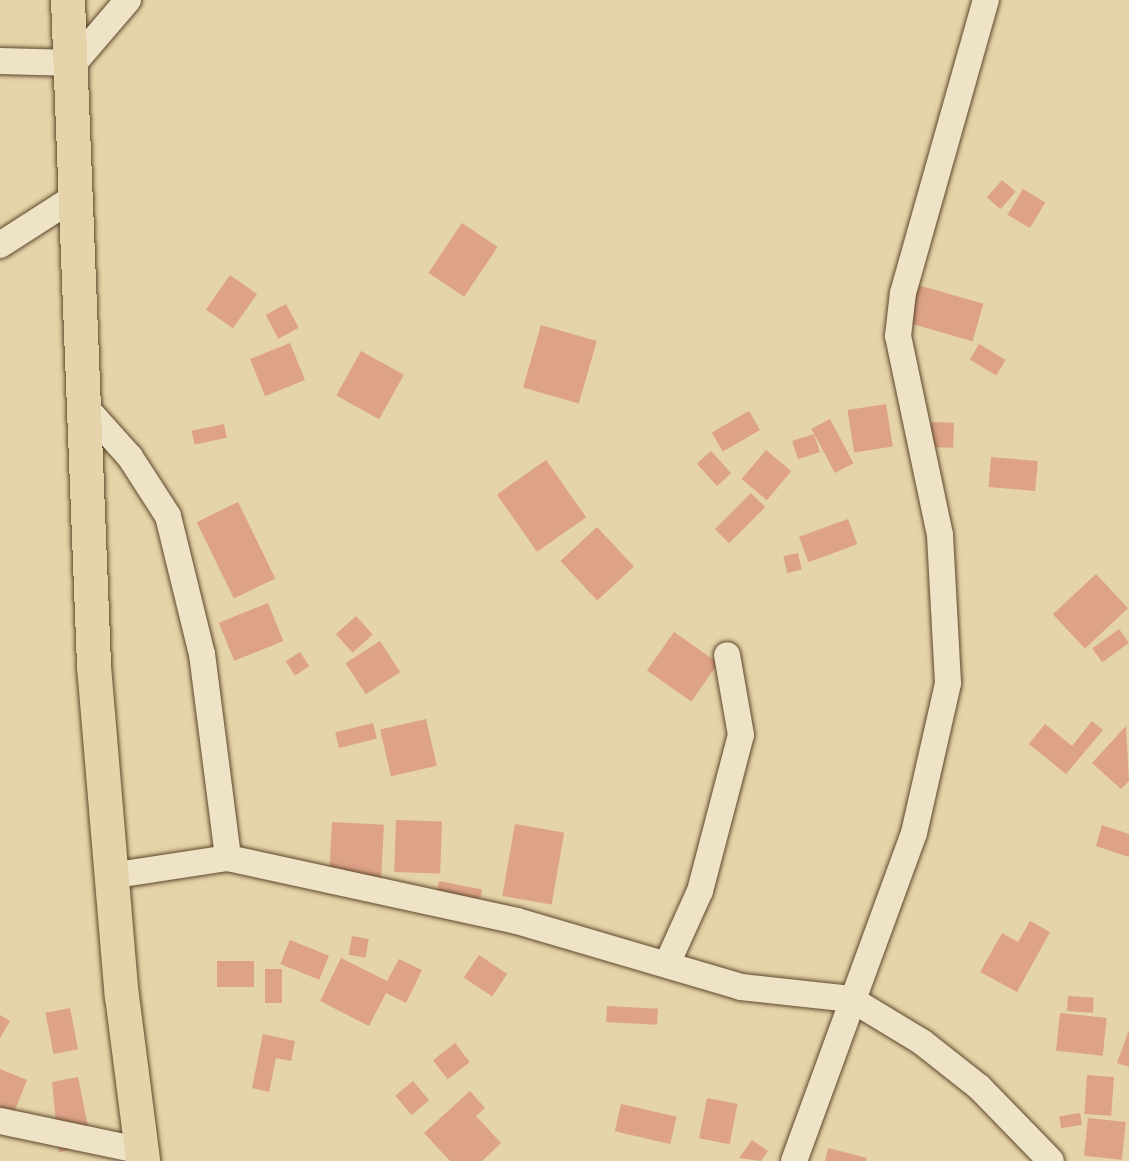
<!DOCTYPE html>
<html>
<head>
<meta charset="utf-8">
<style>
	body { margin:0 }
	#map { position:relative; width:1129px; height:1161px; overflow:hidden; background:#e5d3a9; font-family:"Old Standard TT",serif }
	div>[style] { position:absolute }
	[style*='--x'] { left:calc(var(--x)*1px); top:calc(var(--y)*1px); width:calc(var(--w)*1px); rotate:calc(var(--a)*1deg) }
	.building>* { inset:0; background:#dda287; transform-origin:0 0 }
	.roads { filter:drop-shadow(0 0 2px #5d472a) drop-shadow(0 0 2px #5d472a) }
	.minor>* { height:26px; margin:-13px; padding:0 13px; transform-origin:13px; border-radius:13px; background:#eee2c7 }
	.major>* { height:34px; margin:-17px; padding:0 17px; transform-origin:17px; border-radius:17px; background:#e5d3a9 }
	span { translate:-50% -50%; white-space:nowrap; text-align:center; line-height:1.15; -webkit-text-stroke:6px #eee2c7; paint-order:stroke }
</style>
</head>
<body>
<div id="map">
	<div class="building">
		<i style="left:1002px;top:180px;width:18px;height:23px;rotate:41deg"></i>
		<i style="left:1023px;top:189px;width:26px;height:30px;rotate:31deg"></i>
		<i style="left:462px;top:223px;width:43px;height:60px;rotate:34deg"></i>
		<i style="left:230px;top:275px;width:33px;height:42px;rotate:35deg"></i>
		<i style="left:918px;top:285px;width:68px;height:39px;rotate:16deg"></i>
		<i style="left:286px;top:304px;width:27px;height:23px;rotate:62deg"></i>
		<i style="left:541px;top:325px;width:58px;height:65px;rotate:16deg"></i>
		<i style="left:290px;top:343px;width:40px;height:43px;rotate:68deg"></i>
		<i style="left:979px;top:344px;width:31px;height:18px;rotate:31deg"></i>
		<i style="left:361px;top:351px;width:49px;height:51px;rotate:29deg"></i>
		<i style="left:886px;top:404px;width:43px;height:39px;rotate:81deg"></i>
		<i style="left:749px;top:411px;width:22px;height:43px;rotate:60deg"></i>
		<i style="left:830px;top:419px;width:50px;height:21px;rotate:62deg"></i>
		<i style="left:931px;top:422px;width:23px;height:25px;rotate:2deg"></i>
		<i style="left:224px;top:424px;width:14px;height:33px;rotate:78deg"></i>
		<i style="left:814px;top:434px;width:19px;height:23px;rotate:72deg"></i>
		<i style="left:766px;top:450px;width:33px;height:38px;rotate:40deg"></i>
		<i style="left:711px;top:451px;width:30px;height:19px;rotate:48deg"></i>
		<i style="left:991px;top:457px;width:47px;height:30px;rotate:5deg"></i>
		<i style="left:546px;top:460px;width:70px;height:60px;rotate:55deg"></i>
		<i style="left:751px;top:493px;width:20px;height:51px;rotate:45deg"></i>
		<i style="left:238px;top:502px;width:85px;height:46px;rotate:64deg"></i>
		<i style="left:848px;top:519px;width:27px;height:52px;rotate:70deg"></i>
		<i style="left:597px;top:527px;width:54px;height:50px;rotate:47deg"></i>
		<i style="left:798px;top:553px;width:17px;height:15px;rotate:77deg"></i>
		<i style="left:1096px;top:574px;width:47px;height:59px;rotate:47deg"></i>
		<i style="left:268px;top:603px;width:41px;height:53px;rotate:68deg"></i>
		<i style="left:356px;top:616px;width:25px;height:27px;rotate:48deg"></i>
		<i style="left:1119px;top:629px;width:17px;height:33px;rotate:54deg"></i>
		<i style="left:674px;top:632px;width:54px;height:47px;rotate:35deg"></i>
		<i style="left:380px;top:641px;width:37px;height:41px;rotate:57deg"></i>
		<i style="left:300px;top:652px;width:17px;height:17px;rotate:57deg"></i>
		<i style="left:426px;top:719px;width:48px;height:47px;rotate:77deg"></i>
		<i style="clip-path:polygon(1092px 721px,1103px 730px,1066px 774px,1029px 744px,1045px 724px,1072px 746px)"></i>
		<i style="left:373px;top:723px;width:16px;height:39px;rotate:76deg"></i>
		<i style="clip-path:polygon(1126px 726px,1129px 781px,1121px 789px,1092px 763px)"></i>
		<i style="left:396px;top:820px;width:46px;height:52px;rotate:2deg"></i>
		<i style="left:332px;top:822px;width:52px;height:62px;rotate:3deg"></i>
		<i style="left:515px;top:824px;width:50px;height:73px;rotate:10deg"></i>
		<i style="clip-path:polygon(1102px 825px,1129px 834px,1129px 857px,1096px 846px)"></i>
		<i style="left:439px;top:881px;width:44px;height:18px;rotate:11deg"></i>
		<i style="clip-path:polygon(1030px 921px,1050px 932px,1017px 992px,980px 972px,1002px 933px,1018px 942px)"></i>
		<i style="left:352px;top:936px;width:17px;height:19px;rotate:10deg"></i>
		<i style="left:290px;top:940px;width:42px;height:26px;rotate:22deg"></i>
		<i style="left:479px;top:955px;width:34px;height:27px;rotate:34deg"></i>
		<i style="clip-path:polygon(341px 958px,387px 981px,399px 959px,422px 970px,406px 1003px,386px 993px,369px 1026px,320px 1001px)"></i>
		<i style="left:217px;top:961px;width:37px;height:26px"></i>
		<i style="left:265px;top:969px;width:17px;height:34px"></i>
		<i style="left:1068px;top:996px;width:26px;height:15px;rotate:4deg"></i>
		<i style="left:607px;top:1006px;width:51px;height:16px;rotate:3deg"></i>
		<i style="left:70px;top:1008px;width:42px;height:25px;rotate:79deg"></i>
		<i style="left:1060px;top:1013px;width:47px;height:38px;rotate:6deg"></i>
		<i style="clip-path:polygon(0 1015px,10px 1021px,0 1038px)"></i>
		<i style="clip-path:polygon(1129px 1030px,1129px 1067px,1117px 1063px)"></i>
		<i style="clip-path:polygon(263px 1034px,295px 1041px,291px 1061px,276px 1058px,269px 1092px,252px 1088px)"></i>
		<i style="left:455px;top:1043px;width:24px;height:28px;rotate:52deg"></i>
		<i style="clip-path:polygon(0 1069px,27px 1080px,5px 1135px,0 1133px)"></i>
		<i style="left:1087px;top:1075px;width:27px;height:39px;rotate:4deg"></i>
		<i style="clip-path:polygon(78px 1077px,92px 1146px,59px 1152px,52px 1082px)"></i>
		<i style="left:413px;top:1081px;width:25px;height:23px;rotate:50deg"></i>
		<i style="clip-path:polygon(470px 1091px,485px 1108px,476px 1116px,501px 1143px,482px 1161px,450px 1161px,424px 1133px)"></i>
		<i style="left:707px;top:1098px;width:31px;height:41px;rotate:11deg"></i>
		<i style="left:621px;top:1104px;width:57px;height:28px;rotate:13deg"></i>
		<i style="left:1080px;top:1113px;width:12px;height:21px;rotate:81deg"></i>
		<i style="left:1088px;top:1118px;width:38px;height:38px;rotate:6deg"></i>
		<i style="clip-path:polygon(752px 1140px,768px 1151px,761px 1161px,739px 1158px)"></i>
		<i style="clip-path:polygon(828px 1148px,867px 1158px,866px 1161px,825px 1161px)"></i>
	</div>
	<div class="roads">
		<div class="minor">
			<i style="--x:0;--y:61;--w:74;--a:1.5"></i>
			<i style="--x:74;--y:63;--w:83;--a:-49.4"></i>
			<i style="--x:0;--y:245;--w:93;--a:-32.7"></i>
			<i style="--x:86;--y:408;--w:66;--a:48.1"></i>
			<i style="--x:130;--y:457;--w:70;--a:57.2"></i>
			<i style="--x:168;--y:516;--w:142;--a:76.2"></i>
			<i style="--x:202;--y:654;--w:206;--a:82.7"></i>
			<i style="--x:110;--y:876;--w:119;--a:-8.7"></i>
			<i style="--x:228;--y:858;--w:296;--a:12.3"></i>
			<i style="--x:517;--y:921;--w:234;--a:16.4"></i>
			<i style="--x:741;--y:987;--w:111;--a:6.2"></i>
			<i style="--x:851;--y:999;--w:83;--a:31.2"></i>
			<i style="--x:922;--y:1042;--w:73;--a:38.3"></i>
			<i style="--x:979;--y:1087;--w:103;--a:45.8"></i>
			<i style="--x:667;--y:964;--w:80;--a:-65.7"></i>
			<i style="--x:700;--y:891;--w:161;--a:-75.3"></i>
			<i style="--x:741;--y:735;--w:81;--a:-99.9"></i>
			<i style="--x:0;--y:1121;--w:145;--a:11.9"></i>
			<i style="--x:794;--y:1161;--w:349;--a:-69.9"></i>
			<i style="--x:914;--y:833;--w:154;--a:-77.2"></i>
			<i style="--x:948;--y:683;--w:148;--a:-93.1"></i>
			<i style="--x:940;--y:535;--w:203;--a:-101.9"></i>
			<i style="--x:898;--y:336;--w:43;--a:-83.4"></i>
			<i style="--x:903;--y:293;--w:305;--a:-74.2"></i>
		</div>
		<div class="major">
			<i style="--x:68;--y:0;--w:667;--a:87.76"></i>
			<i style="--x:94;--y:666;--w:331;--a:85.2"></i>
			<i style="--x:122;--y:996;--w:166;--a:82.7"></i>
		</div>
	</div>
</div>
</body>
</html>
